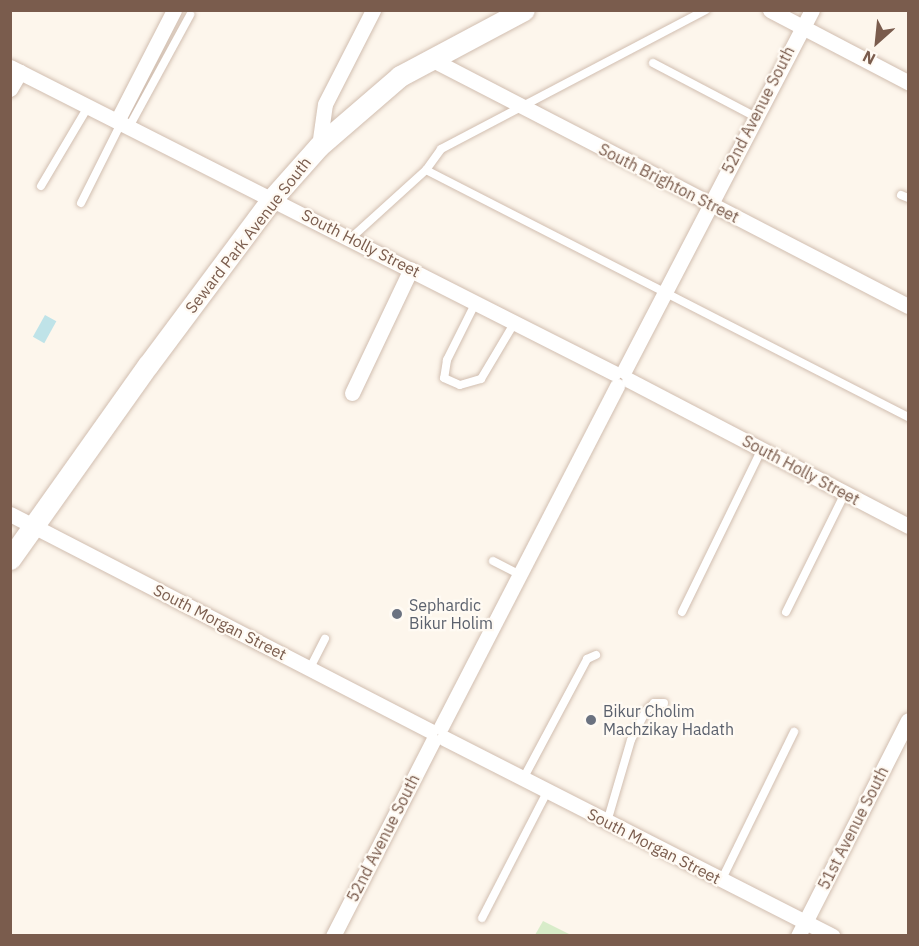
<!DOCTYPE html>
<html>
<head>
<meta charset="utf-8">
<style>
	body { margin:0 }
	#map { position:relative; width:919px; height:946px; overflow:hidden; background:#fdf6ec; font-family:"IBM Plex Sans",sans-serif }
	div>[style] { position:absolute }
	[style*='--x'] { left:calc(var(--x)*1px); top:calc(var(--y)*1px); width:calc(var(--w)*1px); rotate:calc(var(--a)*1deg) }
	.green>* { inset:0; background:#d8ecc9 }
	.water>* { inset:0; background:#bfe3e8; transform-origin:0 0 }
	.roads { filter:drop-shadow(0 0 2px #d1beb0) drop-shadow(0 0 2px #d1beb0) }
	.lane>* { height:8px; margin:-4px; padding:0 4px; transform-origin:4px; border-radius:4px; background:#fff }
	.street>* { height:15px; margin:-7.5px; padding:0 7.5px; transform-origin:7.5px; border-radius:7.5px; background:#fff }
	.secondary>* { height:21px; margin:-10.5px; padding:0 10.5px; transform-origin:10.5px; border-radius:10.5px; background:#fff }
	.dots>* { width:16px; height:16px; translate:-50% -50%; box-sizing:border-box; border:3px solid #fffaf3; border-radius:50% }
	span { translate:-50% -50%; white-space:nowrap; text-align:center; line-height:1.15; -webkit-text-stroke:4.5px #fffaf3; paint-order:stroke }
	.street-label { font-size:16px; color:#7a5c4d }
	.worship-label { font-size:16px; color:#5b616d }
	.left { translate:0 -50%; text-align:left }
	.frame { position:absolute; inset:0; border:12px solid #7a5c4d; pointer-events:none }
	.north { position:absolute; left:847px; top:12px; width:60px; height:60px; -webkit-text-stroke:4px #fffaf3; paint-order:stroke; rotate:207deg; font-size:16px; font-weight:700; line-height:24px; text-align:center; color:#7a5c4d }
	.north::after { content:''; display:block; margin:auto; width:21px; height:27px; background:#7a5c4d; clip-path:polygon(50% 0,100% 100%,50% 72%,0 100%) }
</style>
</head>
<body>
<div id="map">
	<div class="green">
		<i style="clip-path:polygon(543px 921px,571px 935px,535px 935px)"></i>
	</div>
	<div class="water">
		<i style="left:45px;top:315px;width:13px;height:25px;rotate:29deg"></i>
	</div>
	<div class="roads">
		<div class="lane">
			<i style="--x:653;--y:63;--w:114;--a:27.7"></i>
			<i style="--x:129;--y:127;--w:128;--a:-61.4"></i>
			<i style="--x:426;--y:170;--w:542;--a:27.13"></i>
			<i style="--x:41;--y:186;--w:92;--a:-59.3"></i>
			<i style="--x:901;--y:195;--w:8;--a:23"></i>
			<i style="--x:81;--y:203;--w:89;--a:-63.4"></i>
			<i style="--x:351;--y:238;--w:101;--a:-42.2"></i>
			<i style="--x:426;--y:170;--w:26;--a:-54"></i>
			<i style="--x:441;--y:149;--w:299;--a:-27.7"></i>
			<i style="--x:476;--y:302;--w:65;--a:116.6"></i>
			<i style="--x:447;--y:360;--w:18;--a:99"></i>
			<i style="--x:444;--y:378;--w:17;--a:24"></i>
			<i style="--x:460;--y:385;--w:22;--a:-16"></i>
			<i style="--x:481;--y:379;--w:66;--a:-59.2"></i>
			<i style="--x:493;--y:561;--w:29;--a:27"></i>
			<i style="--x:682;--y:612;--w:182;--a:-63.9"></i>
			<i style="--x:786;--y:612;--w:133;--a:-63.6"></i>
			<i style="--x:310;--y:668;--w:33;--a:-63"></i>
			<i style="--x:523;--y:779;--w:136;--a:-61.9"></i>
			<i style="--x:587;--y:659;--w:10;--a:-24"></i>
			<i style="--x:607;--y:822;--w:85;--a:-73.7"></i>
			<i style="--x:631;--y:740;--w:33;--a:-63"></i>
			<i style="--x:646;--y:711;--w:11;--a:-45"></i>
			<i style="--x:654;--y:703;--w:10;--a:0"></i>
			<i style="--x:722;--y:879;--w:164;--a:-63.9"></i>
			<i style="--x:482;--y:918;--w:142;--a:-62.7"></i>
		</div>
		<div class="street">
			<i style="--x:770;--y:10;--w:156;--a:27.6"></i>
			<i style="--x:429;--y:58;--w:539;--a:27.37"></i>
			<i style="--x:10;--y:67;--w:677;--a:26.87"></i>
			<i style="--x:10;--y:89;--w:20;--a:-60"></i>
			<i style="--x:117;--y:121;--w:125;--a:-62.8"></i>
			<i style="--x:319;--y:146;--w:42;--a:-81.9"></i>
			<i style="--x:325;--y:104;--w:106;--a:-62.9"></i>
			<i style="--x:624;--y:371;--w:407;--a:-62.5"></i>
			<i style="--x:629;--y:380;--w:315;--a:27.6"></i>
			<i style="--x:352;--y:393;--w:137;--a:-64.6"></i>
			<i style="--x:10;--y:514;--w:473;--a:27.3"></i>
			<i style="--x:441;--y:727;--w:384;--a:-62.7"></i>
			<i style="--x:444;--y:738;--w:436;--a:27"></i>
			<i style="--x:333;--y:936;--w:219;--a:-62.9"></i>
			<i style="--x:798;--y:936;--w:242;--a:-63"></i>
		</div>
		<div class="secondary">
			<i style="--x:10;--y:559;--w:238;--a:-54.6"></i>
			<i style="--x:148;--y:365;--w:206;--a:-53.3"></i>
			<i style="--x:271;--y:200;--w:72;--a:-48.4"></i>
			<i style="--x:319;--y:146;--w:107;--a:-40.8"></i>
			<i style="--x:400;--y:76;--w:140;--a:-28"></i>
		</div>
	</div>
	<div class="dots">
		<i style="left:397px;top:614px;background:#6b7280"></i>
		<i style="left:591px;top:720px;background:#6b7280"></i>
	</div>
	<div class="street-label">
		<span style="left:758px;top:110px;rotate:-63deg">52nd Avenue South</span>
		<span style="left:669px;top:183px;rotate:27deg">South Brighton Street</span>
		<span style="left:248px;top:235px;rotate:-52deg">Seward Park Avenue South</span>
		<span style="left:361px;top:243px;rotate:27deg">South Holly Street</span>
		<span style="left:801px;top:470px;rotate:28deg">South Holly Street</span>
		<span style="left:220px;top:622px;rotate:27deg">South Morgan Street</span>
		<span style="left:853px;top:828px;rotate:-63deg">51st Avenue South</span>
		<span style="left:383px;top:838px;rotate:-63deg">52nd Avenue South</span>
		<span style="left:654px;top:846px;rotate:27deg">South Morgan Street</span>
	</div>
	<div class="worship-label">
		<span class="left" style="left:409px;top:614px">Sephardic<br>Bikur Holim</span>
		<span class="left" style="left:603px;top:720px">Bikur Cholim<br>Machzikay Hadath</span>
	</div>
	<div class="frame"></div>
	<div class="north">N</div>
</div>
</body>
</html>
